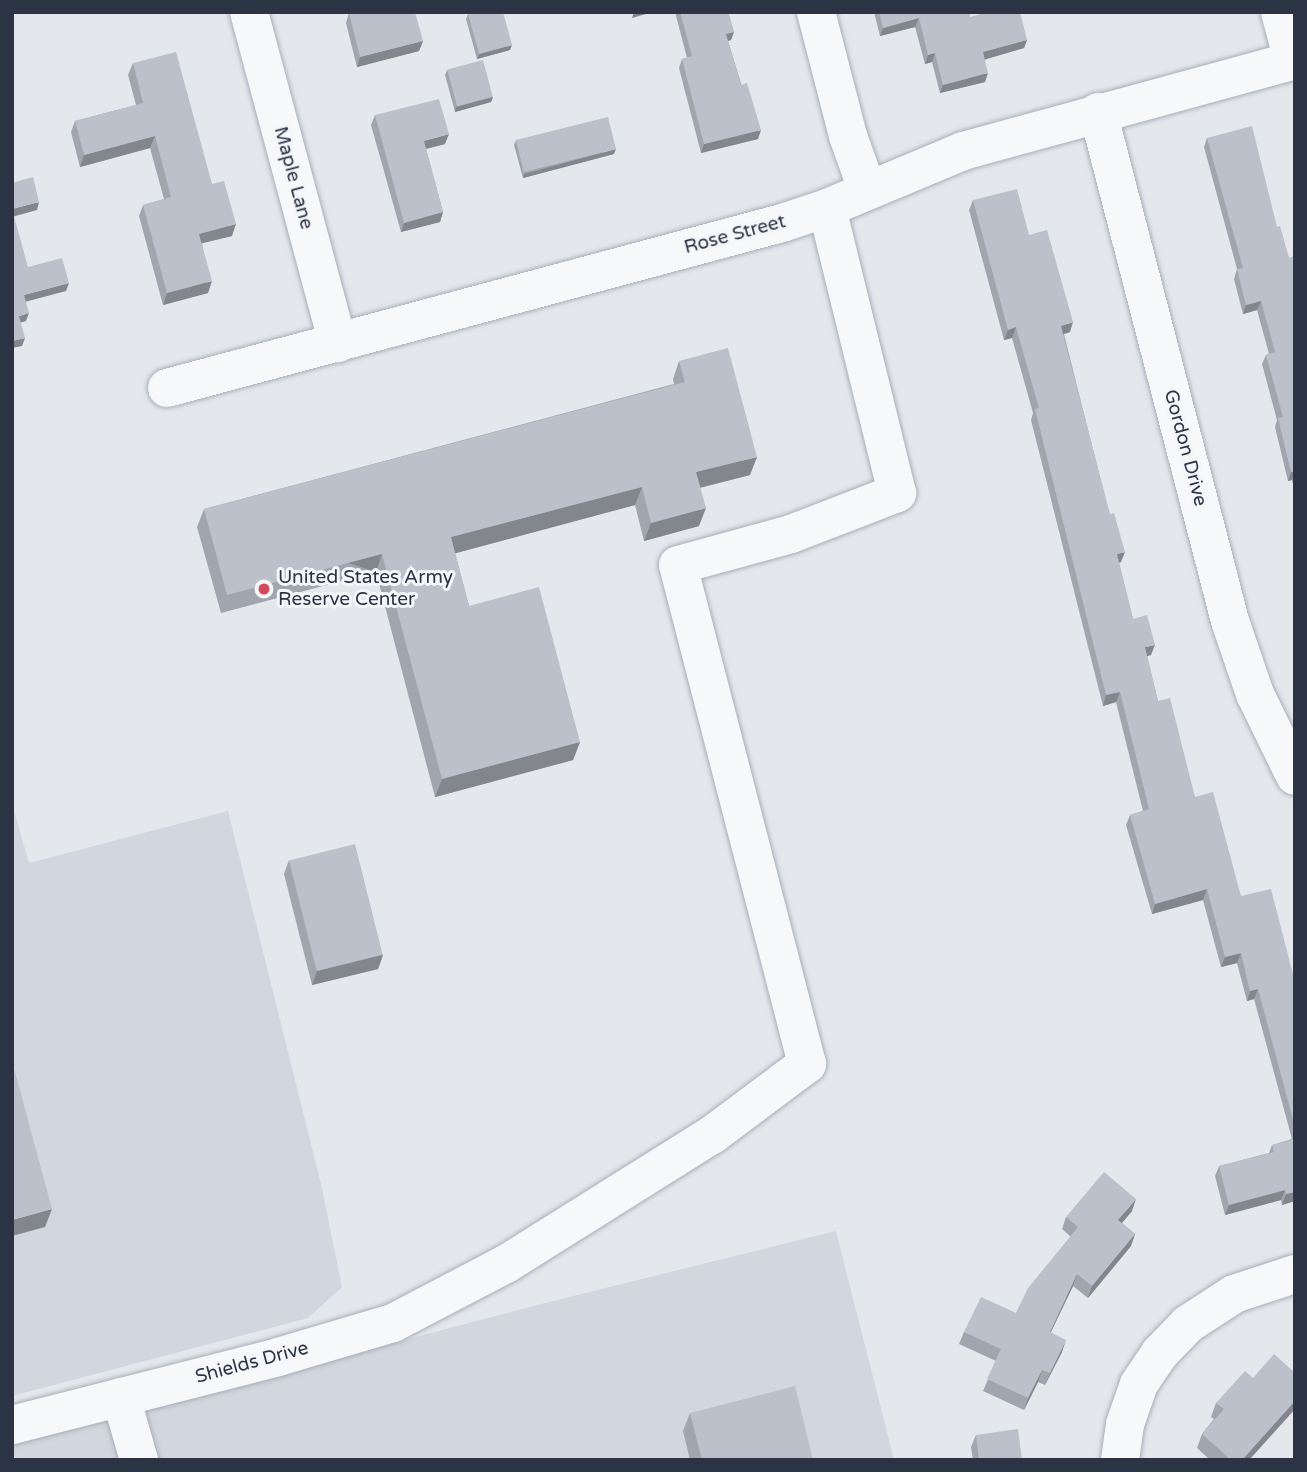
<!DOCTYPE html>
<html>
<head>
<meta charset="utf-8">
<style>
	body { margin:0 }
	#map { position:relative; width:1307px; height:1472px; overflow:hidden; background:#e4e7ec; font-family:"Varela Round",sans-serif }
	div>[style] { position:absolute }
	[style*='--x'] { left:calc(var(--x)*1px); top:calc(var(--y)*1px); width:calc(var(--w)*1px); rotate:calc(var(--a)*1deg) }
	.built>* { inset:0; background:#d2d6de }
	.roads { filter:drop-shadow(0 0 2px #a9aeb7) drop-shadow(0 0 2px #a9aeb7) }
	.minor>* { height:38px; margin:-19px; padding:0 19px; transform-origin:19px; border-radius:19px; background:#f7f8fa }
	.wall>* { inset:0; background:#a1a5ae }
	.shaded-wall>* { inset:0; background:#83868d; transform-origin:0 0 }
	.building>* { inset:0; background:#bbc0ca; transform-origin:0 0 }
	.dots>* { width:19px; height:19px; translate:-50% -50%; box-sizing:border-box; border:4px solid #f4f6f9; border-radius:50% }
	span { translate:-50% -50%; white-space:nowrap; text-align:center; line-height:1.15; -webkit-text-stroke:6px #f4f6f9; paint-order:stroke }
	.street-label { font-size:19px; color:#2b3445 }
	.poi-label { font-size:19px; color:#2b3445 }
	.left { translate:0 -50%; text-align:left }
	.frame { position:absolute; inset:0; border:14px solid #2b3445; pointer-events:none }
</style>
</head>
<body>
<div id="map">
	<div class="built">
		<i style="clip-path:polygon(12px 804px,29px 863px,228px 811px,321px 1184px,342px 1287px,308px 1318px,12px 1396px)"></i>
		<i style="clip-path:polygon(836px 1231px,894px 1460px,12px 1460px,12px 1443px,553px 1301px)"></i>
	</div>
	<div class="roads">
		<div class="minor">
			<i style="--x:249;--y:12;--w:343;--a:75"></i>
			<i style="--x:816;--y:12;--w:128;--a:75.5"></i>
			<i style="--x:848;--y:136;--w:56;--a:70.3"></i>
			<i style="--x:1280;--y:12;--w:51;--a:75.1"></i>
			<i style="--x:1098;--y:112;--w:526;--a:75.46"></i>
			<i style="--x:1230;--y:621;--w:77;--a:71.1"></i>
			<i style="--x:1255;--y:694;--w:91;--a:64"></i>
			<i style="--x:167;--y:388;--w:637;--a:-15.02"></i>
			<i style="--x:782;--y:223;--w:47;--a:-18.4"></i>
			<i style="--x:827;--y:208;--w:147;--a:-22.7"></i>
			<i style="--x:963;--y:151;--w:344;--a:-15.3"></i>
			<i style="--x:121;--y:1397;--w:66;--a:74.1"></i>
			<i style="--x:12;--y:1425;--w:275;--a:-14.3"></i>
			<i style="--x:278;--y:1357;--w:120;--a:-16.5"></i>
			<i style="--x:393;--y:1323;--w:127;--a:-27.6"></i>
			<i style="--x:506;--y:1264;--w:243;--a:-32.1"></i>
			<i style="--x:712;--y:1135;--w:119;--a:-36.8"></i>
			<i style="--x:807;--y:1064;--w:515;--a:-104.49"></i>
			<i style="--x:678;--y:565;--w:117;--a:-15.3"></i>
			<i style="--x:791;--y:534;--w:114;--a:-21.1"></i>
			<i style="--x:897;--y:493;--w:293;--a:-103.8"></i>
			<i style="--x:1120;--y:1460;--w:36;--a:-82"></i>
			<i style="--x:1125;--y:1424;--w:42;--a:-70.7"></i>
			<i style="--x:1139;--y:1384;--w:37;--a:-56"></i>
			<i style="--x:1160;--y:1353;--w:40;--a:-46"></i>
			<i style="--x:1188;--y:1324;--w:55;--a:-33.1"></i>
			<i style="--x:1234;--y:1294;--w:64;--a:-18.2"></i>
		</div>
	</div>
	<div class="wall">
		<i style="clip-path:polygon(675px 12px,728px 12px,734px 32px,731px 40px,728px 41px,758px 139px,701px 153px,679px 68px,682px 59px,687px 58px)"></i>
		<i style="clip-path:polygon(874px 12px,969px 12px,970px 17px,1027px 40px,1024px 48px,985px 59px,985px 82px,940px 93px,932px 62px,925px 64px,915px 27px,880px 36px)"></i>
		<i style="clip-path:polygon(349px 13px,423px 41px,419px 51px,357px 67px,346px 23px)"></i>
		<i style="clip-path:polygon(468px 14px,510px 50px,477px 59px,466px 19px)"></i>
		<i style="clip-path:polygon(133px 63px,212px 184px,232px 236px,202px 243px,208px 293px,163px 305px,139px 216px,143px 205px,164px 199px,150px 148px,80px 167px,71px 132px,75px 121px,136px 105px,128px 75px)"></i>
		<i style="clip-path:polygon(447px 70px,493px 97px,491px 102px,455px 112px,445px 75px)"></i>
		<i style="clip-path:polygon(375px 115px,445px 144px,426px 149px,443px 212px,440px 222px,401px 232px,371px 125px)"></i>
		<i style="clip-path:polygon(1207px 138px,1277px 227px,1289px 258px,1295px 256px,1295px 491px,1292px 480px,1288px 481px,1275px 427px,1277px 420px,1262px 364px,1266px 355px,1269px 354px,1257px 310px,1243px 314px,1234px 279px,1237px 269px,1204px 147px)"></i>
		<i style="clip-path:polygon(516px 140px,614px 154px,523px 178px,514px 145px)"></i>
		<i style="clip-path:polygon(973px 200px,1029px 235px,1070px 332px,1064px 334px,1121px 562px,1119px 563px,1133px 619px,1151px 655px,1147px 656px,1158px 701px,1195px 797px,1241px 896px,1295px 982px,1295px 1201px,1282px 1205px,1281px 1200px,1225px 1215px,1215px 1176px,1219px 1166px,1269px 1153px,1272px 1145px,1292px 1139px,1254px 999px,1247px 1001px,1237px 963px,1221px 967px,1203px 900px,1152px 914px,1126px 825px,1130px 815px,1143px 811px,1116px 702px,1103px 706px,1031px 420px,1033px 413px,1012px 338px,1004px 340px,969px 210px)"></i>
		<i style="clip-path:polygon(679px 361px,750px 475px,700px 488px,699px 526px,644px 541px,635px 505px,455px 553px,469px 606px,580px 742px,573px 760px,435px 797px,376px 572px,221px 613px,197px 527px,204px 509px,674px 384px,673px 379px)"></i>
		<i style="clip-path:polygon(289px 860px,383px 955px,378px 969px,312px 985px,284px 874px)"></i>
		<i style="clip-path:polygon(1132px 1211px,1122px 1223px,1135px 1234px,1131px 1246px,1088px 1298px,1073px 1286px,1051px 1332px,1062px 1352px,1045px 1385px,1038px 1382px,1024px 1410px,983px 1391px,996px 1361px,959px 1344px,964px 1332px,1016px 1313px,1071px 1237px,1062px 1229px,1066px 1217px)"></i>
		<i style="clip-path:polygon(1295px 1373px,1295px 1409px,1249px 1460px,1210px 1460px,1197px 1448px,1202px 1434px,1214px 1419px,1211px 1417px,1216px 1403px,1253px 1378px)"></i>
		<i style="clip-path:polygon(690px 1413px,813px 1460px,690px 1460px,683px 1431px)"></i>
		<i style="clip-path:polygon(976px 1435px,1022px 1460px,1031px 1460px,973px 1460px,971px 1447px)"></i>
	</div>
	<div class="shaded-wall">
		<i style="clip-path:polygon(634px 12px,653px 12px,632px 18px)"></i>
		<i style="clip-path:polygon(919px 18px,915px 27px,880px 36px,883px 28px)"></i>
		<i style="clip-path:polygon(734px 32px,731px 40px,723px 42px,726px 34px)"></i>
		<i style="clip-path:polygon(1027px 40px,1024px 48px,980px 61px,983px 52px)"></i>
		<i style="clip-path:polygon(423px 41px,419px 51px,357px 67px,360px 57px)"></i>
		<i style="clip-path:polygon(512px 45px,510px 50px,477px 59px,479px 54px)"></i>
		<i style="clip-path:polygon(935px 53px,932px 62px,925px 64px,928px 55px)"></i>
		<i style="clip-path:polygon(988px 73px,985px 82px,940px 93px,943px 85px)"></i>
		<i style="clip-path:polygon(493px 97px,491px 102px,455px 112px,456px 107px)"></i>
		<i style="clip-path:polygon(761px 130px,758px 139px,701px 153px,704px 144px)"></i>
		<i style="clip-path:polygon(449px 134px,445px 144px,421px 150px,424px 141px)"></i>
		<i style="clip-path:polygon(155px 136px,150px 148px,80px 167px,84px 155px)"></i>
		<i style="clip-path:polygon(616px 149px,614px 154px,523px 178px,524px 174px)"></i>
		<i style="clip-path:polygon(39px 202px,37px 210px,12px 217px,12px 209px)"></i>
		<i style="clip-path:polygon(443px 212px,440px 222px,401px 232px,404px 223px)"></i>
		<i style="clip-path:polygon(236px 224px,232px 236px,195px 245px,199px 234px)"></i>
		<i style="clip-path:polygon(212px 281px,208px 293px,163px 305px,167px 293px)"></i>
		<i style="clip-path:polygon(69px 283px,66px 291px,21px 303px,24px 295px)"></i>
		<i style="clip-path:polygon(1261px 301px,1257px 310px,1243px 314px,1246px 305px)"></i>
		<i style="clip-path:polygon(29px 313px,26px 321px,16px 324px,19px 316px)"></i>
		<i style="clip-path:polygon(1073px 322px,1070px 332px,1058px 336px,1061px 326px)"></i>
		<i style="clip-path:polygon(1016px 327px,1012px 338px,1004px 340px,1008px 330px)"></i>
		<i style="clip-path:polygon(25px 338px,22px 346px,12px 348px,12px 341px)"></i>
		<i style="clip-path:polygon(757px 457px,750px 475px,690px 490px,696px 472px)"></i>
		<i style="clip-path:polygon(1295px 471px,1292px 480px,1288px 481px,1291px 472px)"></i>
		<i style="clip-path:polygon(642px 487px,635px 505px,445px 556px,451px 537px)"></i>
		<i style="clip-path:polygon(706px 508px,699px 526px,644px 541px,651px 523px)"></i>
		<i style="clip-path:polygon(1125px 552px,1121px 562px,1113px 564px,1117px 554px)"></i>
		<i style="left:382px;top:554px;width:19px;height:160px;rotate:108deg"></i>
		<i style="clip-path:polygon(1155px 645px,1151px 655px,1141px 658px,1145px 647px)"></i>
		<i style="clip-path:polygon(1120px 692px,1116px 702px,1103px 706px,1106px 695px)"></i>
		<i style="clip-path:polygon(580px 742px,573px 760px,435px 797px,442px 779px)"></i>
		<i style="clip-path:polygon(1207px 889px,1203px 900px,1152px 914px,1155px 904px)"></i>
		<i style="clip-path:polygon(1241px 953px,1237px 963px,1221px 967px,1225px 957px)"></i>
		<i style="clip-path:polygon(383px 955px,378px 969px,312px 985px,317px 971px)"></i>
		<i style="clip-path:polygon(1258px 989px,1254px 999px,1247px 1001px,1250px 991px)"></i>
		<i style="clip-path:polygon(1285px 1190px,1281px 1200px,1225px 1215px,1229px 1205px)"></i>
		<i style="clip-path:polygon(1295px 1192px,1295px 1201px,1282px 1205px,1286px 1194px)"></i>
		<i style="clip-path:polygon(1136px 1199px,1132px 1211px,1114px 1232px,1118px 1220px)"></i>
		<i style="clip-path:polygon(52px 1209px,45px 1227px,12px 1236px,12px 1220px)"></i>
		<i style="clip-path:polygon(1135px 1234px,1131px 1246px,1088px 1298px,1092px 1286px)"></i>
		<i style="clip-path:polygon(1077px 1274px,1073px 1286px,1045px 1344px,1050px 1332px)"></i>
		<i style="clip-path:polygon(1066px 1340px,1062px 1352px,1045px 1385px,1050px 1373px)"></i>
		<i style="clip-path:polygon(1042px 1370px,1038px 1382px,1024px 1410px,1028px 1398px)"></i>
		<i style="clip-path:polygon(1295px 1401px,1295px 1409px,1249px 1460px,1242px 1460px)"></i>
	</div>
	<div class="building">
		<i style="clip-path:polygon(353px 12px,415px 12px,423px 41px,360px 57px,349px 13px)"></i>
		<i style="clip-path:polygon(474px 12px,503px 12px,512px 45px,479px 54px,468px 14px)"></i>
		<i style="clip-path:polygon(680px 12px,728px 12px,734px 32px,726px 34px,741px 85px,747px 83px,761px 130px,704px 144px,682px 59px,692px 56px)"></i>
		<i style="clip-path:polygon(879px 12px,969px 12px,970px 17px,988px 12px,1020px 12px,1027px 40px,983px 52px,988px 73px,943px 85px,935px 53px,928px 55px,919px 18px,883px 28px)"></i>
		<i style="clip-path:polygon(176px 52px,212px 184px,224px 181px,236px 224px,199px 234px,212px 281px,167px 293px,143px 205px,171px 197px,155px 136px,84px 155px,75px 121px,143px 103px,133px 63px)"></i>
		<i style="left:483px;top:60px;width:38px;height:37px;rotate:75deg"></i>
		<i style="clip-path:polygon(439px 99px,449px 134px,424px 141px,443px 212px,404px 223px,375px 115px)"></i>
		<i style="left:608px;top:117px;width:33px;height:95px;rotate:76deg"></i>
		<i style="clip-path:polygon(1252px 126px,1277px 227px,1280px 226px,1289px 258px,1295px 256px,1295px 471px,1291px 472px,1278px 418px,1283px 417px,1266px 355px,1275px 352px,1261px 301px,1246px 305px,1237px 269px,1243px 268px,1207px 138px)"></i>
		<i style="clip-path:polygon(33px 177px,39px 202px,12px 209px,28px 267px,62px 258px,69px 283px,24px 295px,29px 313px,19px 316px,25px 338px,12px 341px,12px 183px)"></i>
		<i style="clip-path:polygon(1017px 189px,1029px 235px,1047px 230px,1073px 322px,1061px 326px,1110px 514px,1114px 513px,1125px 552px,1117px 554px,1133px 619px,1147px 615px,1155px 645px,1145px 647px,1158px 701px,1170px 698px,1195px 797px,1213px 792px,1241px 896px,1271px 889px,1295px 982px,1295px 1127px,1258px 989px,1250px 991px,1241px 953px,1225px 957px,1207px 889px,1155px 904px,1130px 815px,1149px 809px,1120px 692px,1106px 695px,1035px 409px,1039px 408px,1016px 327px,1008px 330px,973px 200px)"></i>
		<i style="clip-path:polygon(728px 348px,757px 457px,696px 472px,706px 508px,651px 523px,642px 487px,451px 537px,469px 606px,539px 587px,580px 742px,442px 779px,382px 554px,227px 595px,204px 509px,685px 382px,679px 361px)"></i>
		<i style="left:355px;top:844px;width:114px;height:68px;rotate:76deg"></i>
		<i style="clip-path:polygon(12px 1061px,52px 1209px,12px 1220px)"></i>
		<i style="clip-path:polygon(1295px 1139px,1295px 1192px,1286px 1194px,1285px 1190px,1229px 1205px,1219px 1166px,1274px 1152px,1272px 1145px)"></i>
		<i style="clip-path:polygon(1104px 1172px,1136px 1199px,1118px 1220px,1135px 1234px,1092px 1286px,1077px 1274px,1050px 1332px,1066px 1340px,1050px 1373px,1042px 1370px,1028px 1398px,987px 1379px,1001px 1349px,964px 1332px,981px 1297px,1016px 1313px,1028px 1288px,1078px 1227px,1066px 1217px)"></i>
		<i style="clip-path:polygon(1274px 1354px,1295px 1373px,1295px 1401px,1242px 1460px,1231px 1460px,1202px 1434px,1224px 1409px,1216px 1403px,1245px 1371px,1253px 1378px)"></i>
		<i style="clip-path:polygon(795px 1386px,813px 1460px,702px 1460px,690px 1413px)"></i>
		<i style="clip-path:polygon(1018px 1429px,1022px 1460px,1031px 1459px,1031px 1460px,979px 1460px,976px 1435px)"></i>
	</div>
	<div class="dots">
		<i style="left:264px;top:589px;background:#d1495b"></i>
	</div>
	<div class="street-label">
		<span style="left:293px;top:178px;rotate:75deg">Maple Lane</span>
		<span style="left:735px;top:235px;rotate:-15deg">Rose Street</span>
		<span style="left:1185px;top:448px;rotate:75deg">Gordon Drive</span>
		<span style="left:252px;top:1363px;rotate:-15deg">Shields Drive</span>
	</div>
	<div class="poi-label">
		<span class="left" style="left:278px;top:589px">United States Army<br>Reserve Center</span>
	</div>
	<div class="frame"></div>
</div>
</body>
</html>
